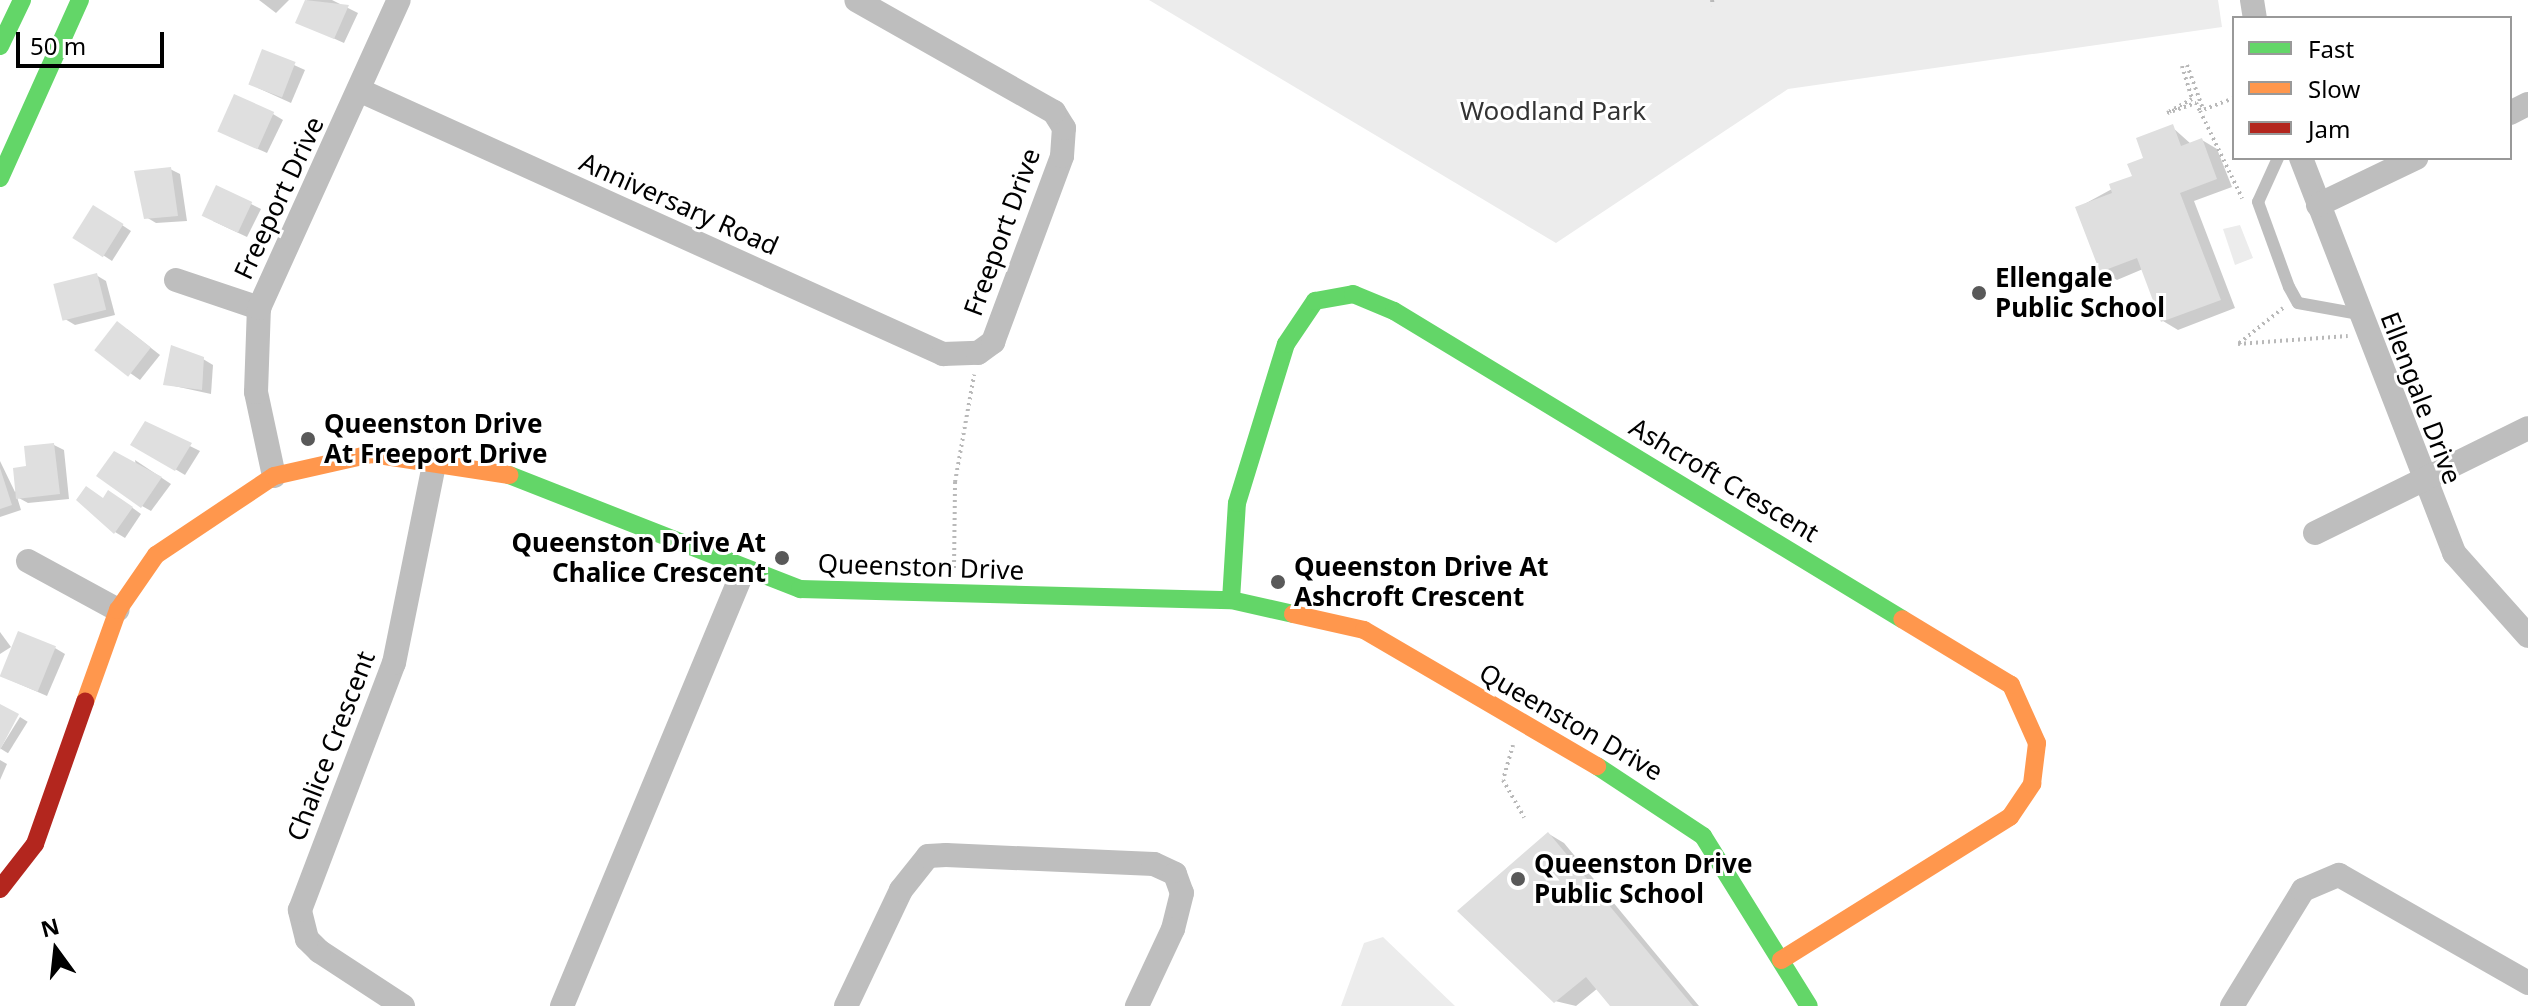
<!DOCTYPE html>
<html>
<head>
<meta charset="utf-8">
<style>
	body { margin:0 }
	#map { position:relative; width:2528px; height:1006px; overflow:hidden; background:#fff; font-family:"Noto Sans",sans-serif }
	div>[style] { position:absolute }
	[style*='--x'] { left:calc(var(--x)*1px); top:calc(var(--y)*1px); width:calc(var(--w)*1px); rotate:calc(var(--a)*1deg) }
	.green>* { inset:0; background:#ececec }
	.shadow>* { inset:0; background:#0003; transform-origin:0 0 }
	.building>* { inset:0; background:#dfdfdf; transform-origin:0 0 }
	.path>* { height:4px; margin-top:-2px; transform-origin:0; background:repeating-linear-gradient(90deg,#b9b9b9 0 2px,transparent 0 6px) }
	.lane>* { height:12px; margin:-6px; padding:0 6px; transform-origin:6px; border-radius:6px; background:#bebebe }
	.street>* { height:24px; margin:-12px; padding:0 12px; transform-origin:12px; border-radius:12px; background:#bebebe }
	.fast>* { height:18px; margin:-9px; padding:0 9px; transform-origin:9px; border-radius:9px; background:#63d668 }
	.slow>* { height:18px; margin:-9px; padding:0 9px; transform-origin:9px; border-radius:9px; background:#ff974d }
	.jam>* { height:18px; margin:-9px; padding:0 9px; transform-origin:9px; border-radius:9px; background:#b3261e }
	.dots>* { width:22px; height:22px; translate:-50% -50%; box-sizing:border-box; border:4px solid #fff; border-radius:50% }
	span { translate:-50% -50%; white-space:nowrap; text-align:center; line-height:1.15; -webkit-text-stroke:6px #fff; paint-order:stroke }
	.park-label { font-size:26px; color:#333 }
	.street-label { font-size:26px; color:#000 }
	.poi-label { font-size:26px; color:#000; font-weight:700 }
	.left { translate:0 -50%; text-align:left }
	.right { translate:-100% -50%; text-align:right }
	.legend { position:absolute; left:2232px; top:16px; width:280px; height:144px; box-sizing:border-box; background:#fff; border:2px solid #999; margin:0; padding:10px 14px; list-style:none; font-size:24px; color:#000 }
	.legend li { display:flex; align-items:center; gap:16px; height:40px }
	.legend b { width:40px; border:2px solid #999 }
	.north { position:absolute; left:16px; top:910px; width:80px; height:80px; -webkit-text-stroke:6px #fff; paint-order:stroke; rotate:345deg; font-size:22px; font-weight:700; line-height:32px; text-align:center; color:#000 }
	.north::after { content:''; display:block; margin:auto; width:28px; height:36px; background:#000; clip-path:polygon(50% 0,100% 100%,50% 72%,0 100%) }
	.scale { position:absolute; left:16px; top:32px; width:148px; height:36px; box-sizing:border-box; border:4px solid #000; border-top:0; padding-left:10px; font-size:24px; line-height:28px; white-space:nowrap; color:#000; -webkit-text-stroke:6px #fff; paint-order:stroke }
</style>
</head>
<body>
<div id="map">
	<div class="green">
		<i style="clip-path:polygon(1149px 0,2218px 0,2222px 27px,1788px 89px,1556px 243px)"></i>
		<i style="clip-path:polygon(2240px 225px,2253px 258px,2235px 265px,2223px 229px)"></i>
		<i style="clip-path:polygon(1383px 937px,1455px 1006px,1341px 1006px,1364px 943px)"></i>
	</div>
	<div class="shadow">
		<i style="clip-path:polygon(259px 0,289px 0,276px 13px)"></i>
		<i style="clip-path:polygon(307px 0,332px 0,358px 13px,344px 43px,297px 22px)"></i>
		<i style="clip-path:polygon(263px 51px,305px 70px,291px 103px,258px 88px)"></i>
		<i style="clip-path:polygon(273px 114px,283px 120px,267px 153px,229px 136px)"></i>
		<i style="clip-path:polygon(2172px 127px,2191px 144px,2202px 140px,2217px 149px,2232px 187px,2194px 201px,2235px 308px,2178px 330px,2163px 321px,2143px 269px,2117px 280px,2101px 271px,2077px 208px,2134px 177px)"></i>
		<i style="clip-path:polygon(170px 169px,180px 174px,187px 221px,156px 223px,146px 217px)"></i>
		<i style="clip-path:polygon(251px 204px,261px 209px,247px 237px,213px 221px)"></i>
		<i style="clip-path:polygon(104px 213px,131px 231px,112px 261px,74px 236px)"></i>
		<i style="clip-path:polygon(96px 275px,106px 281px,115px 315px,75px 325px,65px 319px)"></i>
		<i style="clip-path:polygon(127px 329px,160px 355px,140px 380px,99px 351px)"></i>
		<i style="clip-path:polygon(203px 359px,213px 365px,211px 394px,165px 384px)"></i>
		<i style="clip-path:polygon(145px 424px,200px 451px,185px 475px,133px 444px)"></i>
		<i style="clip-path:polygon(54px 445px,64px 450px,69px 499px,28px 503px,17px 497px,21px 510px,0 517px,0 461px,15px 492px)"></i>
		<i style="clip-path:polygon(135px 460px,171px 484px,151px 511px,142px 506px)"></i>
		<i style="clip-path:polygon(119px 498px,141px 514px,125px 538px,115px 532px,104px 500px)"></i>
		<i style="clip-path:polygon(0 632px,11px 647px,0 654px)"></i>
		<i style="clip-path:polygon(55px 648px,65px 654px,47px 696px,1px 676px)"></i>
		<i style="left:20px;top:717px;width:9px;height:37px;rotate:32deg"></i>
		<i style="clip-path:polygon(0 760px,7px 764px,0 780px)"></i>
		<i style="clip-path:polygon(1549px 834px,1564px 843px,1699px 1006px,1613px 1006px,1598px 988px,1576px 1006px,1555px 1001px)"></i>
	</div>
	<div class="building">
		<i style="clip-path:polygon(305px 0,349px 5px,334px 39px,295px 23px)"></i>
		<i style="left:262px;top:49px;width:36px;height:38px;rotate:21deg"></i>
		<i style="left:234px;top:94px;width:44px;height:41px;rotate:24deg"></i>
		<i style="clip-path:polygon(2173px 124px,2181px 146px,2202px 138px,2217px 179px,2180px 193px,2221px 300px,2161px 322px,2137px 258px,2100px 272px,2075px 207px,2112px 193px,2109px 184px,2132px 176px,2127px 164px,2143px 158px,2136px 138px)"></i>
		<i style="clip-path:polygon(171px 167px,178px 216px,144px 219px,134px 171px)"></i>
		<i style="left:216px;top:185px;width:40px;height:34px;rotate:25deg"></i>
		<i style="left:93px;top:205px;width:36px;height:39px;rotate:32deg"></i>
		<i style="left:97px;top:273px;width:38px;height:45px;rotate:76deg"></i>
		<i style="left:117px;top:321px;width:43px;height:37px;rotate:38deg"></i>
		<i style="clip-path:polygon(171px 345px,204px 357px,202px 390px,163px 385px)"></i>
		<i style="clip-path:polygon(145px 421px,192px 443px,175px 471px,130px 445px)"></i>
		<i style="clip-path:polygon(54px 443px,60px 494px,16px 499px,13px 468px,26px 466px,24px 446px)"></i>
		<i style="clip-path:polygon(114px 451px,162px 477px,141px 508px,96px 476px)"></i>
		<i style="clip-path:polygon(0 468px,12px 505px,0 509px)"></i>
		<i style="clip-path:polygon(86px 486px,103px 498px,108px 490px,133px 507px,114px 534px,76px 500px)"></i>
		<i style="left:18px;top:631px;width:41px;height:49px;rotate:22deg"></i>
		<i style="clip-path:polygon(0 704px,19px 714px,0 750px)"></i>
		<i style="clip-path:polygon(1548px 832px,1693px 1006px,1610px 1006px,1586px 977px,1554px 1003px,1457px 911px)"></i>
	</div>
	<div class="path">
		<i style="--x:1712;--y:0;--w:6;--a:81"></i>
		<i style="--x:2187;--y:65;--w:47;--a:70"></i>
		<i style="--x:2182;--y:66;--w:34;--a:73"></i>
		<i style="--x:2192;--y:99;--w:29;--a:151"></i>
		<i style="--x:2167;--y:113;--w:31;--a:-19"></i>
		<i style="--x:2196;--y:103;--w:9;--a:63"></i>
		<i style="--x:2234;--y:98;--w:36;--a:159"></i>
		<i style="--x:2200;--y:111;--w:97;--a:64.2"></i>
		<i style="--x:2283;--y:308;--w:58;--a:141.3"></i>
		<i style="--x:2238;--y:344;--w:110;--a:-4.2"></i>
		<i style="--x:954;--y:568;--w:86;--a:-89.3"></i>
		<i style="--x:955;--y:482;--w:109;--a:-79.9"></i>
		<i style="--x:1513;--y:745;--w:36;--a:106"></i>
		<i style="--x:1503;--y:780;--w:43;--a:60.4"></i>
	</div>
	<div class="lane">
		<i style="--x:2278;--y:158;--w:48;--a:114.4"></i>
		<i style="--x:2258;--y:202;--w:90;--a:70"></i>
		<i style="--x:2289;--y:287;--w:18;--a:61"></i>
		<i style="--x:2298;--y:303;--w:62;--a:10.2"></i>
	</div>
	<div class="street">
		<i style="--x:2252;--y:0;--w:18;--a:81"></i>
		<i style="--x:361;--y:91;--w:639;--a:24.32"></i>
		<i style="--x:943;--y:354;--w:35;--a:-2"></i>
		<i style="--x:978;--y:353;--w:19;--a:-36"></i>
		<i style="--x:993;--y:342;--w:198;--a:-69.6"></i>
		<i style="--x:1062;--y:156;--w:28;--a:-86"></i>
		<i style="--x:1064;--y:128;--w:19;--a:-122"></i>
		<i style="--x:1054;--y:112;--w:227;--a:-150.5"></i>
		<i style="--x:2510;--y:113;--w:20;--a:-27"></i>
		<i style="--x:2301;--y:158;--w:424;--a:68.8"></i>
		<i style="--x:2454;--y:553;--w:111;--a:48.3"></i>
		<i style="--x:2318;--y:205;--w:109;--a:-25.6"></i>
		<i style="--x:176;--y:280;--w:88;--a:18.6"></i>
		<i style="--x:274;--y:476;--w:86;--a:-102.1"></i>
		<i style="--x:256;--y:392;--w:84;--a:-88"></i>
		<i style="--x:259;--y:308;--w:338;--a:-65.6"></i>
		<i style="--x:2315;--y:533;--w:237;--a:-26.2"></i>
		<i style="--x:28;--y:561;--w:102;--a:28.6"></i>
		<i style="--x:403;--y:1006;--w:100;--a:-146.8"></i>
		<i style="--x:319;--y:951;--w:17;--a:-135"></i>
		<i style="--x:307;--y:939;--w:30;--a:-104"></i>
		<i style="--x:300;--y:910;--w:264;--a:-69.2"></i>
		<i style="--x:394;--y:663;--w:207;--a:-78.6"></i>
		<i style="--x:562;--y:1006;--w:470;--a:-67.4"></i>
		<i style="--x:846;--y:1006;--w:128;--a:-64.6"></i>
		<i style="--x:901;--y:890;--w:43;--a:-51.5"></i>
		<i style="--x:928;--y:856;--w:18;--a:-3"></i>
		<i style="--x:946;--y:855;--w:208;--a:2.5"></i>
		<i style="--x:1154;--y:864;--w:23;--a:25"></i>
		<i style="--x:1175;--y:874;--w:20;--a:70"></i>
		<i style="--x:1182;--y:893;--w:37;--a:104"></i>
		<i style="--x:1173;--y:929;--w:85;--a:115.1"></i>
		<i style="--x:2232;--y:1006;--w:136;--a:-58.5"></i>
		<i style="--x:2303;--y:890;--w:39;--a:-23"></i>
		<i style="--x:2339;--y:875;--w:218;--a:29.7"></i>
	</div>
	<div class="fast">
		<i style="--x:0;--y:46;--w:51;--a:-64.4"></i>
		<i style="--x:0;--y:178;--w:195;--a:-65.8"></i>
		<i style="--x:509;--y:475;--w:313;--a:21.4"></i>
		<i style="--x:800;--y:589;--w:431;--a:1.5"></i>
		<i style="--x:1231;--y:600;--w:64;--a:12.7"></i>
		<i style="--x:1231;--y:600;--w:97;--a:-86.5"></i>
		<i style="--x:1237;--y:503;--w:166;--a:-72.9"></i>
		<i style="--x:1286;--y:344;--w:52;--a:-56"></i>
		<i style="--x:1315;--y:301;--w:39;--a:-10"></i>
		<i style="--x:1353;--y:294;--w:44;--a:22.5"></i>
		<i style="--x:1394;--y:311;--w:594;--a:31.23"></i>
		<i style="--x:1597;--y:766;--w:127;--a:33.4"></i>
		<i style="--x:1703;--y:836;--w:200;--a:58.1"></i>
	</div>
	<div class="slow">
		<i style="--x:1293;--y:614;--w:73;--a:12.7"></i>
		<i style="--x:1364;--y:630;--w:270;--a:30.3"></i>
		<i style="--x:85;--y:702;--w:98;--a:-70.3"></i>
		<i style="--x:118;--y:610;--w:67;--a:-55.4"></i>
		<i style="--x:156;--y:555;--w:142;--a:-33.8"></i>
		<i style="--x:274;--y:476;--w:100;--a:-12.7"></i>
		<i style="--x:372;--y:454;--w:139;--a:8.7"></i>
		<i style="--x:1781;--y:960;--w:270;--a:-32"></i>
		<i style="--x:2010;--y:817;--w:40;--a:-56"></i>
		<i style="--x:2032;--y:784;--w:41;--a:-83"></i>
		<i style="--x:2037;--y:743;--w:64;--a:-114.1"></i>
		<i style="--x:2011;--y:685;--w:127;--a:-148.8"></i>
	</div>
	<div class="jam">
		<i style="--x:0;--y:889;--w:57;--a:-52.1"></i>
		<i style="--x:35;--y:844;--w:151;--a:-70.6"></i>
	</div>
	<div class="dots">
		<i style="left:1979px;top:293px;background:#595959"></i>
		<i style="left:308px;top:439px;background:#595959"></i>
		<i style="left:782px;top:558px;background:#595959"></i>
		<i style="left:1278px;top:582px;background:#595959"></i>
		<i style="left:1518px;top:879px;background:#595959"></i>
	</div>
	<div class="park-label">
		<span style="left:1553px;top:111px">Woodland Park</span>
	</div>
	<div class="street-label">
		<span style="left:279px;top:198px;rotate:-65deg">Freeport Drive</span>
		<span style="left:679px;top:204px;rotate:24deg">Anniversary Road</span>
		<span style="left:1002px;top:232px;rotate:-70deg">Freeport Drive</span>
		<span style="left:2421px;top:398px;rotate:69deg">Ellengale Drive</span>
		<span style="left:1724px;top:480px;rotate:31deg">Ashcroft Crescent</span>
		<span style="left:921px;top:567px;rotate:2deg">Queenston Drive</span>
		<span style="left:1571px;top:722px;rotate:30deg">Queenston Drive</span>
		<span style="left:331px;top:746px;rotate:-69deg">Chalice Crescent</span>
	</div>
	<div class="poi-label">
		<span class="left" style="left:1995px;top:293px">Ellengale<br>Public School</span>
		<span class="left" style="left:324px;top:439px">Queenston Drive<br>At Freeport Drive</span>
		<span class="right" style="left:766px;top:558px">Queenston Drive At<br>Chalice Crescent</span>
		<span class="left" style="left:1294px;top:582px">Queenston Drive At<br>Ashcroft Crescent</span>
		<span class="left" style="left:1534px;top:879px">Queenston Drive<br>Public School</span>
	</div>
	<ul class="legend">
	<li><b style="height:10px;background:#63d668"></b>Fast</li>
	<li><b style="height:10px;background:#ff974d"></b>Slow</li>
	<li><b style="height:10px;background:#b3261e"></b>Jam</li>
	</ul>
	<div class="north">N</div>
	<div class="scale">50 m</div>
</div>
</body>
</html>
